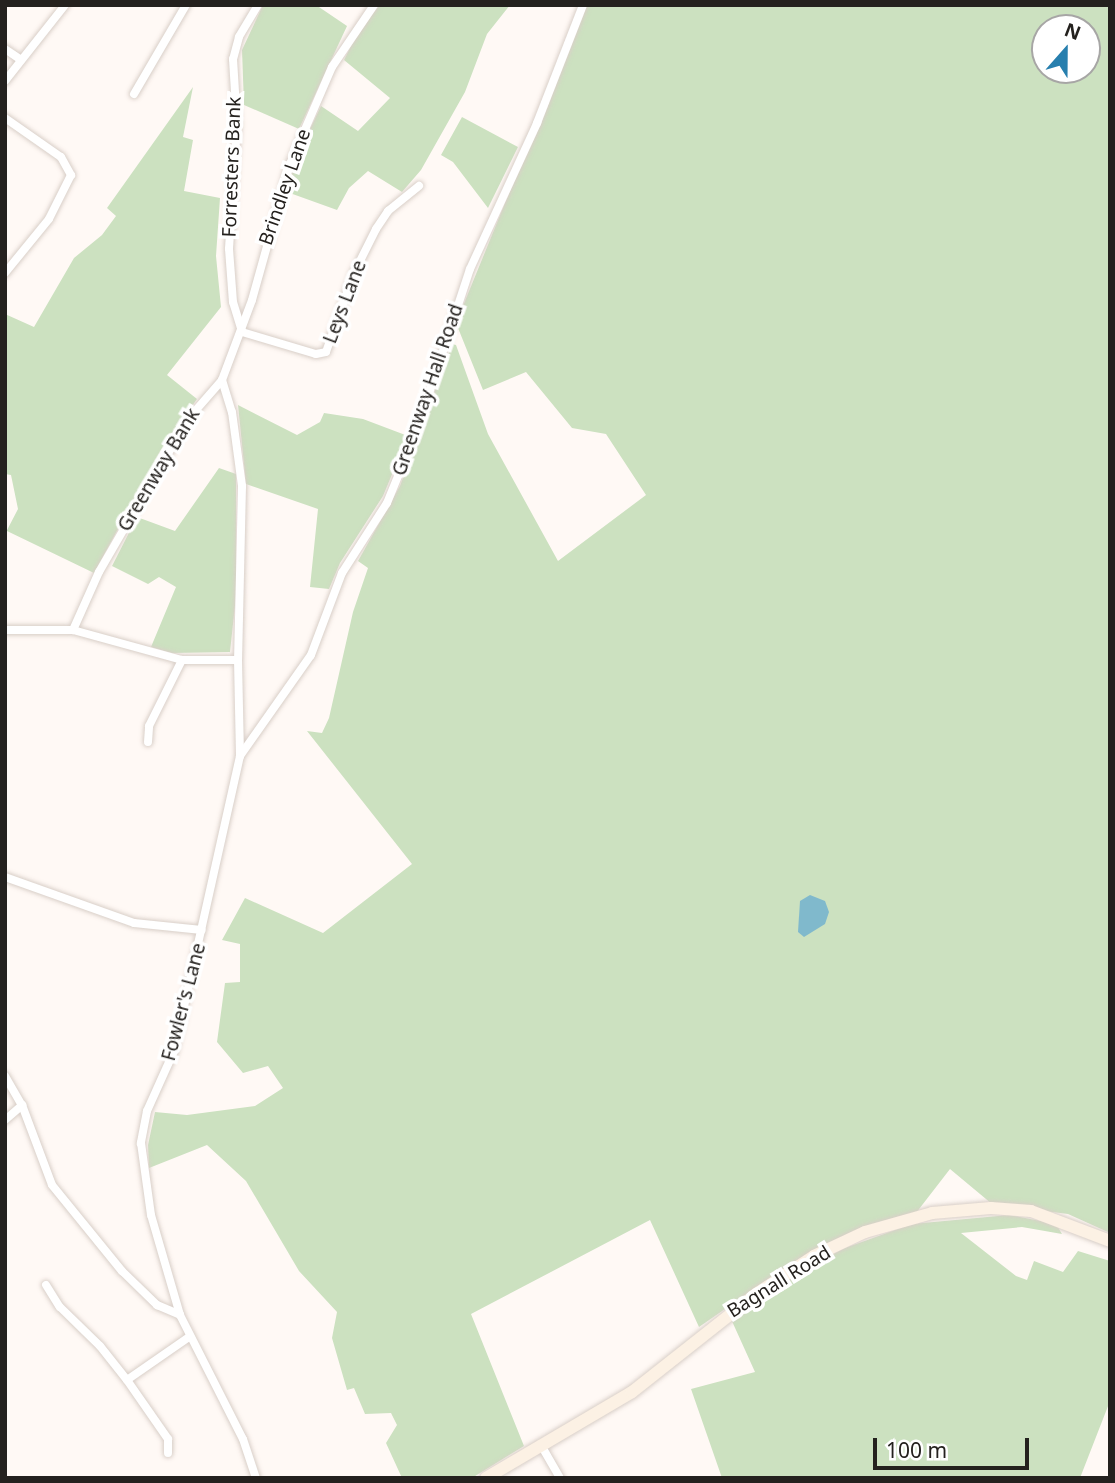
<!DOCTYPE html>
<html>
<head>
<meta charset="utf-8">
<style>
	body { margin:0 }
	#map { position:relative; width:1115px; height:1483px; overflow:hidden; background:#fff9f5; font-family:"Noto Sans",sans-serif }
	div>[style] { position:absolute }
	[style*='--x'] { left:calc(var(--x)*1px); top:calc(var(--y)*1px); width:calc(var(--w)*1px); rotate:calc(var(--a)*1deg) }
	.green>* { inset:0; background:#cce1c0 }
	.water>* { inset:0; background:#80b9cc }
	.roads { filter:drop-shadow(0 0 2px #d9cfc8) drop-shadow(0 0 2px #d9cfc8) }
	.street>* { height:8px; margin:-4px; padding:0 4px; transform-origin:4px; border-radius:4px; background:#fff }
	.secondary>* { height:12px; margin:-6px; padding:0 6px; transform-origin:6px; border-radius:6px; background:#fcf1e4 }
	span { translate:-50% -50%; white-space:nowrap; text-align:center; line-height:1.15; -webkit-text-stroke:7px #fff; paint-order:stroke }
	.street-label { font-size:19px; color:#24211e }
	.frame { position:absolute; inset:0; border:7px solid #24211e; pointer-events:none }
	.north { position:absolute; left:1031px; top:14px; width:70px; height:70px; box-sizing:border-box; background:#fff; border:2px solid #a7a6a5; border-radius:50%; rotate:21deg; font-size:19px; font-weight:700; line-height:28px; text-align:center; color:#24211e }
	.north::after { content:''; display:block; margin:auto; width:24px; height:32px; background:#277fae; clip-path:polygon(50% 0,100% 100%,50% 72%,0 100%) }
	.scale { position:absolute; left:873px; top:1438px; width:156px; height:32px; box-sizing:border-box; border:4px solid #24211e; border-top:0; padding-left:9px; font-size:21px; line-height:24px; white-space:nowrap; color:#24211e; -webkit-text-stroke:5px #fff; paint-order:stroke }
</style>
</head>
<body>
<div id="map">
	<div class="green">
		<i style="clip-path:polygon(263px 5px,316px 5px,347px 26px,299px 129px,244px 105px,242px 50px)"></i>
		<i style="clip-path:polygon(380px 5px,510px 5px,487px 34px,465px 92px,421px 170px,402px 192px,368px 171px,349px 188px,337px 210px,287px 192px,294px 163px,321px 106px,358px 131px,390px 98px,344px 60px,359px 30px)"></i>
		<i style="clip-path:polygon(evenodd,586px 5px,1110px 5px,1110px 1233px,1068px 1214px,992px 1204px,950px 1169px,916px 1213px,777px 1273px,699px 1327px,650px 1220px,471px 1314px,524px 1446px,472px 1478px,402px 1478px,386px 1443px,397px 1425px,391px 1413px,365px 1414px,354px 1388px,347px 1390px,332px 1338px,337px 1312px,299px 1271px,246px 1181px,207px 1145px,149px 1168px,148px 1145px,155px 1112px,187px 1115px,255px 1106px,283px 1088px,268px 1066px,243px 1073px,217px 1042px,225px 983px,240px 982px,240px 944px,222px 940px,245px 898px,323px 933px,412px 864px,307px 731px,322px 733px,329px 718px,353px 612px,368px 568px,358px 561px,400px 486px,452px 344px,456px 345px,488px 434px,558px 561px,646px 495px,606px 434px,572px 428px,526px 372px,483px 390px,456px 323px,586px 5px,1045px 28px,1087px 28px,1087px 70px,1045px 70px,1045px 28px)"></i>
		<i style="clip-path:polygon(193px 87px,183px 137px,193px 140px,184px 191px,220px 198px,216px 256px,221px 307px,167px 375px,197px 399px,161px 450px,94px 573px,7px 531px,5px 534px,18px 509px,11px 475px,5px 474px,5px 314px,34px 327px,74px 258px,102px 235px,116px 216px,107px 208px)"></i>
		<i style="clip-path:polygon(462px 117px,518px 147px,488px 208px,453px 162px,441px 155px)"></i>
		<i style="clip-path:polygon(238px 405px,297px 435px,320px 422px,324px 413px,363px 419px,408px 436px,383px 496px,340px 563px,329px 589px,310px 587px,318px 509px,246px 484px)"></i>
		<i style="clip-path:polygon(219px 468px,236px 474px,236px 596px,230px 652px,172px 653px,151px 647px,176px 587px,159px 577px,148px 584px,112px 566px,137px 517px,175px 531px)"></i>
		<i style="clip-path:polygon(1009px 1215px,1056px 1224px,1062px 1234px,1022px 1227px,961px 1233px,1016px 1276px,1027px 1280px,1034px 1261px,1063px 1272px,1078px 1251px,1110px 1261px,1110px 1401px,1080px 1478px,722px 1478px,691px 1389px,755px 1372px,731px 1319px,744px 1314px,784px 1280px,845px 1248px,912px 1224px)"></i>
	</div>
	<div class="water">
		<i style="clip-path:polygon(810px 895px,825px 901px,829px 912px,825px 924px,804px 937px,798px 932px,800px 901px)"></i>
	</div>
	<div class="roads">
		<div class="street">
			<i style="--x:258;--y:5;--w:37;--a:121"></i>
			<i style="--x:239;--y:37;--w:23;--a:105"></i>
			<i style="--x:233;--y:59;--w:66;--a:86.5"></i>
			<i style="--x:237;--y:125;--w:124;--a:93.7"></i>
			<i style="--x:229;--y:249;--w:53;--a:85.7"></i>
			<i style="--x:233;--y:302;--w:31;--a:73"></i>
			<i style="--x:242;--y:332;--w:77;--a:16.6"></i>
			<i style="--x:316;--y:354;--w:10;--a:-11"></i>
			<i style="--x:326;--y:352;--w:84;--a:-70.5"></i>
			<i style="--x:354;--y:273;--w:49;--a:-63.4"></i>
			<i style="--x:376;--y:229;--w:22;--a:-56"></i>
			<i style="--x:388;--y:211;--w:40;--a:-39"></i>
			<i style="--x:5;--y:49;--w:18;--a:34"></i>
			<i style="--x:5;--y:81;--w:97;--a:-51.7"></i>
			<i style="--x:134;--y:94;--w:103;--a:-59.7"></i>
			<i style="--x:5;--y:118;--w:68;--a:34.9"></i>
			<i style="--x:61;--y:157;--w:21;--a:61"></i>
			<i style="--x:71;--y:175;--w:49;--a:116.6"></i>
			<i style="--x:49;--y:219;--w:70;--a:129.2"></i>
			<i style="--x:222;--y:380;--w:85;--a:-69.4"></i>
			<i style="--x:252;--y:300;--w:141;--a:-74.4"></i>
			<i style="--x:290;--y:164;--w:106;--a:-66.6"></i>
			<i style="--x:332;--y:67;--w:75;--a:-55.9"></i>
			<i style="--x:222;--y:380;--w:34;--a:73"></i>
			<i style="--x:232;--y:412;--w:75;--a:82.3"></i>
			<i style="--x:242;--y:486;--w:174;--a:91.3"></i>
			<i style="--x:5;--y:630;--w:68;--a:0"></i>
			<i style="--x:73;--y:630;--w:113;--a:15.4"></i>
			<i style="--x:182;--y:660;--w:56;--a:0"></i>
			<i style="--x:238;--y:660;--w:96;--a:88.8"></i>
			<i style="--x:240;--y:756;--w:302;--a:102.6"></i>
			<i style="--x:174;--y:1051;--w:66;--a:114.2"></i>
			<i style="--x:147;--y:1111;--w:33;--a:101"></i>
			<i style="--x:141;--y:1143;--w:73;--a:82.1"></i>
			<i style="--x:151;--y:1215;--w:104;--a:73.8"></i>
			<i style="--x:180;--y:1315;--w:139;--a:63.1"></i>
			<i style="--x:243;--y:1439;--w:41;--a:71.6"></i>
			<i style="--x:73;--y:630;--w:64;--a:-65.9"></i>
			<i style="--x:99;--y:572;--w:108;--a:-59.9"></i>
			<i style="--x:153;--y:479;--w:71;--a:-59.5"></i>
			<i style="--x:189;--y:418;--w:50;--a:-49"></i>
			<i style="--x:148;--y:742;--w:16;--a:-86"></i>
			<i style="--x:149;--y:726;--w:74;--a:-63.4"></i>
			<i style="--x:240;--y:756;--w:123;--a:-54.9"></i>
			<i style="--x:311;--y:655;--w:88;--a:-69.3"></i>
			<i style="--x:342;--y:573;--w:83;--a:-57.3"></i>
			<i style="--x:387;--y:503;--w:79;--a:-67.7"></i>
			<i style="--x:417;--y:430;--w:169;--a:-71.8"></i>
			<i style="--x:470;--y:269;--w:161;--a:-65.3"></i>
			<i style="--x:537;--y:123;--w:127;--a:-68.7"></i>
			<i style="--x:5;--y:877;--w:137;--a:19.6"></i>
			<i style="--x:134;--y:923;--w:68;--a:5.9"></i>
			<i style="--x:5;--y:1076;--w:34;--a:60"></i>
			<i style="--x:22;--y:1105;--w:85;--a:69.4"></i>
			<i style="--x:52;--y:1185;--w:111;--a:50.9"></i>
			<i style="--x:122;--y:1271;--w:49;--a:44.2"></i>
			<i style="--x:157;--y:1305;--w:25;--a:23"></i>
			<i style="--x:5;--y:1120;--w:23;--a:-41"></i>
			<i style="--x:46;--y:1285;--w:26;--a:58"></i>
			<i style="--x:60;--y:1307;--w:56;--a:44.3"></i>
			<i style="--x:100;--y:1346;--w:43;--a:51.5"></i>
			<i style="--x:127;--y:1380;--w:72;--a:55.2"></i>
			<i style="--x:168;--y:1439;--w:14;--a:90"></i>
			<i style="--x:127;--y:1380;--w:75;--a:-34.7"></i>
			<i style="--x:541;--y:1445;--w:38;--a:60"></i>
		</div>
		<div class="secondary">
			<i style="--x:486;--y:1478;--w:169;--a:-30.5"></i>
			<i style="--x:632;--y:1392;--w:158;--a:-38.3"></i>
			<i style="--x:756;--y:1294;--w:69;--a:-33.2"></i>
			<i style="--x:814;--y:1256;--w:56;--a:-25.2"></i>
			<i style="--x:865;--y:1232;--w:70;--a:-15.8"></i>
			<i style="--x:932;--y:1213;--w:59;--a:-4.8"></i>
			<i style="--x:991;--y:1208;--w:40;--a:4.3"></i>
			<i style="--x:1031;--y:1211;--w:85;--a:20.8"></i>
		</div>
	</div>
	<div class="street-label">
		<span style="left:232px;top:167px;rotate:-88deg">Forresters Bank</span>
		<span style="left:285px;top:187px;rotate:-71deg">Brindley Lane</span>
		<span style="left:345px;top:302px;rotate:-69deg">Leys Lane</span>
		<span style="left:428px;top:390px;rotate:-71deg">Greenway Hall Road</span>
		<span style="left:159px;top:470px;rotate:-59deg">Greenway Bank</span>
		<span style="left:184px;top:1002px;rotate:-75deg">Fowler's Lane</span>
		<span style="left:779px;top:1282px;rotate:-32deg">Bagnall Road</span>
	</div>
	<div class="frame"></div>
	<div class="north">N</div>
	<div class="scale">100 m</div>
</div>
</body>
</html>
